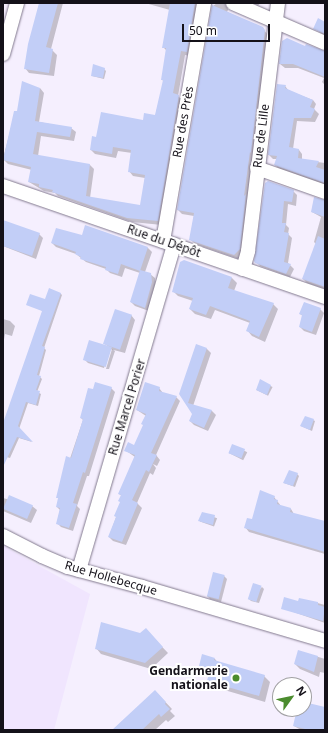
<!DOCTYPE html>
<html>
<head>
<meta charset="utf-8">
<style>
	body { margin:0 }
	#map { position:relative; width:328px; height:733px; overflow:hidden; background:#f5effe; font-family:"Noto Sans",sans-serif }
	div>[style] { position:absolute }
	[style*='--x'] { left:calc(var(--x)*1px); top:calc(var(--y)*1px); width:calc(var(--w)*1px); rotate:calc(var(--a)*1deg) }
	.built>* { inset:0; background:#f0e5fe }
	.shadow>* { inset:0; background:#0003; transform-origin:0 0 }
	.building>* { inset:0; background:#c2cef7; transform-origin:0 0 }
	.roads { filter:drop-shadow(0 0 1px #82798e) drop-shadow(0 0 1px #82798e) }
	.minor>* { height:14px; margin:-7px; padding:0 7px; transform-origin:7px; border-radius:7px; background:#fff }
	.dots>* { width:11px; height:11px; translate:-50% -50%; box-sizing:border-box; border:2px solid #fff; border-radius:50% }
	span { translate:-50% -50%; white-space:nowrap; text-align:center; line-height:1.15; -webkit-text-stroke:4px #fff; paint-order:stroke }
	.street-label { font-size:12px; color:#141119 }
	.poi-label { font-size:12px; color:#141119; font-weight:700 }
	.right { translate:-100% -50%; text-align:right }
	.frame { position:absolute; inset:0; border:4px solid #141119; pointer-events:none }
	.north { position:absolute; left:272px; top:677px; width:40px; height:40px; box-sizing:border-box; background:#fff; border:1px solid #a1a0a3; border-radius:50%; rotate:57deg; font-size:11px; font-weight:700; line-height:16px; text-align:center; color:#141119 }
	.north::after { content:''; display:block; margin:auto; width:14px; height:18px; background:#4b8c2e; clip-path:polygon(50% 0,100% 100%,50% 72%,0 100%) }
	.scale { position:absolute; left:182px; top:24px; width:88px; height:18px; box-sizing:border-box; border:2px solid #141119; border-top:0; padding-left:5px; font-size:12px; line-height:14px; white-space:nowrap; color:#141119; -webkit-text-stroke:3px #fff; paint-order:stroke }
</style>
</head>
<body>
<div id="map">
	<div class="built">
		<i style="clip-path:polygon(3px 546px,90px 594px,54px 730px,3px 730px)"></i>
	</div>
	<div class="shadow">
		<i style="clip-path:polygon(40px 3px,63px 3px,51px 49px,57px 55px,54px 76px,29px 73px,25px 68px)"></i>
		<i style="clip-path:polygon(145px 3px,199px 3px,191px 56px,185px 55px,178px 96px,183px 101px,162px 225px,132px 222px,58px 196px,55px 193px,44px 191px,29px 182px,32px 170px,8px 164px,3px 159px,15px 112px,17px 112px,40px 88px,44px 93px,39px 122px,71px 128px,76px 132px,74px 141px,41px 136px,38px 156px,90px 165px,94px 169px,90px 198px,141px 206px,145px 178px,133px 176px,129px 171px,132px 153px,118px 151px,116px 158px,95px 154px,91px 150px,97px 138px,155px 117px,164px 81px,162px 80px,167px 51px,163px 47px,170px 10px)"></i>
		<i style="clip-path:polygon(217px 3px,231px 3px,227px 12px,262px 28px,269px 36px,243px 256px,239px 259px,195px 244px,190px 239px,194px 216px,182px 214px,178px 210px,213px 6px)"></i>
		<i style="clip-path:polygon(253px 3px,260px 3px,258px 6px)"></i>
		<i style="clip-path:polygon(325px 23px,325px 36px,314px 28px)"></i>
		<i style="clip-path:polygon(306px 48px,325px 52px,325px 85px,322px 82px,324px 78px,298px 68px,285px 68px,280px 64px)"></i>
		<i style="clip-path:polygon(104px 69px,106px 71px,104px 79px,92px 76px)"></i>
		<i style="clip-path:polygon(285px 86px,289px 91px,313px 100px,316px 104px,314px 109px,319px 114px,315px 122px,297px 121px,293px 149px,299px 150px,302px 154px,302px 160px,325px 163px,325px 185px,279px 169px,275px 165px,277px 159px,273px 159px,269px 155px)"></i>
		<i style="clip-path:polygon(266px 184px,293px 191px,297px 195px,296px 206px,288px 204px,286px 225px,289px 228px,288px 234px,292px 238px,288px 263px,294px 269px,290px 277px,260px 266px,256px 262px)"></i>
		<i style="clip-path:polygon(325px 202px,325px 289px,307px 283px,303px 279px,316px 244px,314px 242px,321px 217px,312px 212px)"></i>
		<i style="clip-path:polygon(3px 221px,39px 234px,43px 238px,36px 259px,3px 246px)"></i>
		<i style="clip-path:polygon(82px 236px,148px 248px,152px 252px,145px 272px,150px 274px,155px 278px,156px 286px,149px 311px,135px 306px,131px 302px,140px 273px,125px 268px,122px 277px,110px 273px,106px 269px,86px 262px,76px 254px,56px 247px,52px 243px)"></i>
		<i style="clip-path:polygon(232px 278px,237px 283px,234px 291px,273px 304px,278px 309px,265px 342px,252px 336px,247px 330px,250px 323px,215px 310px,211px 319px,195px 314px,190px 309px,193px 301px,178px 296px,173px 291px)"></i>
		<i style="clip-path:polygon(60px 293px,62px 295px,44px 348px,46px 350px,39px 376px,42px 379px,37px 392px,41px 394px,38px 406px,28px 403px,19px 429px,32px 442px,19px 438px,10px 458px,3px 456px,3px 426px,43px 311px,27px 304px,45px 301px)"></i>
		<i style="clip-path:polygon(320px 309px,324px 313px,316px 335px,304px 331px,300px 327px,303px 316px,300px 314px)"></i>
		<i style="clip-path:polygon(131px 315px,135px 320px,125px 353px,110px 349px,104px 368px,88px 363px,85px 360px,109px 347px,105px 344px)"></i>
		<i style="clip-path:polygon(3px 319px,10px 321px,15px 326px,12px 336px,5px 334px,3px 345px)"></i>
		<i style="clip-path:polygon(197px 345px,207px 349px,211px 353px,193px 406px,212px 411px,216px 415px,208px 431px,194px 425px,190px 421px,193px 414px,180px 394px)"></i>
		<i style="clip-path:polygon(112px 349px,115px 351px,109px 369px,106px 369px)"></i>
		<i style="left:261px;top:381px;width:13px;height:10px;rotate:27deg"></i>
		<i style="clip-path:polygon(111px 388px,115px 392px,89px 476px,87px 476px,77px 506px,80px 509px,73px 531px,61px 527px,57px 523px,60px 510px,57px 507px,59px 499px,57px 497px,83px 420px,81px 418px,93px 390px)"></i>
		<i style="clip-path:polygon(159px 388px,163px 393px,176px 397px,180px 401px,156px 455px,160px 460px,157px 466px,153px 464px,156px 468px,153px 475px,150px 473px,137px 503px,142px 508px,126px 545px,113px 541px,109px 537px,121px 503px,122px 496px,119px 494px,135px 457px,125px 450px,135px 447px,144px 425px,146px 416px,137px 410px)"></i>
		<i style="clip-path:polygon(313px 420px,315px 421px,312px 431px,301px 426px)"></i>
		<i style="left:233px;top:445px;width:16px;height:9px;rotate:27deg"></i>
		<i style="clip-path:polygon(297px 474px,299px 476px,295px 487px,284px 483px)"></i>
		<i style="clip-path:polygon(274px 497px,281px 506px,291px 509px,294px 514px,325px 522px,325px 554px,249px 532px,245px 527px)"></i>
		<i style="clip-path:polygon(3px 498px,32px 506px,37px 510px,31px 523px,3px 511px)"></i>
		<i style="left:203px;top:513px;width:15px;height:9px;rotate:20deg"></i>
		<i style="clip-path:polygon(224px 576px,227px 579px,221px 602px,210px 599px,207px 596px)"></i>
		<i style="clip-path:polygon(262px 587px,264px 589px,259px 603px,251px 601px,249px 599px)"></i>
		<i style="clip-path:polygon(310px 601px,325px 605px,325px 623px,282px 608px)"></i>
		<i style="clip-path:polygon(146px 630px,168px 653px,151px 669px,101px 654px,96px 648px,141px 635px)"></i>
		<i style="clip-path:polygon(299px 651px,325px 659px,325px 673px,320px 672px,319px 677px,300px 669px,295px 664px)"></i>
		<i style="clip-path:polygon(203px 656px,215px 659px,218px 663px,264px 676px,270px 682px,265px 702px,214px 687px,208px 681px,210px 673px,200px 666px)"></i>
		<i style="clip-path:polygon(155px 691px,172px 709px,170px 711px,175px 716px,168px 722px,166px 720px,155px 730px,118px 730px)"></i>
		<i style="clip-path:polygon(304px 703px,325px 725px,325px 730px,301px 730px,294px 726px,298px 709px,304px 709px)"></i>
	</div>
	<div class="building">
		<i style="clip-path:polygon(39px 3px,58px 3px,46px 47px,53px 49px,49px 73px,24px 69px,28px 44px)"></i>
		<i style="clip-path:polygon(170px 3px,195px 3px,187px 52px,181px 51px,173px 93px,179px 95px,158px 221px,127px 218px,52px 192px,53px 190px,39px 187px,39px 184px,28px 182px,31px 167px,3px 160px,14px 111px,17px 111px,22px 81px,40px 88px,35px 121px,72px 127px,70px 137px,37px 132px,33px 154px,90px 164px,86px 196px,140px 205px,145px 175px,128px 172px,131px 150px,113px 147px,112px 154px,90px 150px,92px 136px,96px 137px,101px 112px,143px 120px,144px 113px,155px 115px,163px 80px,161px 80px,166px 48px,162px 48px)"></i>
		<i style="clip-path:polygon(212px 5px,263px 27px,265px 30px,251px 153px,250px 152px,244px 196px,246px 194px,240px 249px,234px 255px,189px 240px,194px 213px,177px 210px)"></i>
		<i style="clip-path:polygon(318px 18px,325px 22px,325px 34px,313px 29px)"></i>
		<i style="clip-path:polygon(287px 38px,305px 46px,306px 44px,325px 51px,325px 77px,293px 64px,279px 64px,282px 41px)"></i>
		<i style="clip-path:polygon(93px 64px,105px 68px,103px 78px,91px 76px)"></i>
		<i style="clip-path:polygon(277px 84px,286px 85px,285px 88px,313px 100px,310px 107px,315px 109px,311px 118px,294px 118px,289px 147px,299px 149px,298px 158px,319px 161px,316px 167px,325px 170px,325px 183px,274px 165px,277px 156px,268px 155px)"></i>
		<i style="clip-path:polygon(268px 181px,294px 190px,292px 202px,284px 201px,282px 223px,286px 223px,284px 232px,289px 233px,284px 262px,291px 264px,286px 274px,255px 263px,254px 261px,265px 183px)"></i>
		<i style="clip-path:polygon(314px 197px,325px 200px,325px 217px,311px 212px)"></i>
		<i style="clip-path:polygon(3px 220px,40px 233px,32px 256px,3px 246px)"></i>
		<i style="clip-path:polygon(85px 225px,148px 247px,140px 271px,121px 264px,118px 274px,105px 270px,106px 267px,80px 259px,81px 257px,75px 254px,76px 252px,51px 243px,56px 228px,82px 235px)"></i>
		<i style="clip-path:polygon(318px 236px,325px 239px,325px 287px,302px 279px)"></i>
		<i style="clip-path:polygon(184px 260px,232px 277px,228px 288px,274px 303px,259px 337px,246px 331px,250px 321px,210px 306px,206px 315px,189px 309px,193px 298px,172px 292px,180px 262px)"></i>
		<i style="clip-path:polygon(140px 270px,151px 273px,152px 282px,145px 308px,130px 302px)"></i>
		<i style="clip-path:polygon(49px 288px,61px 293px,42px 346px,45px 347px,37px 375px,41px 376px,36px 390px,40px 391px,36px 405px,26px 402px,18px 426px,33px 442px,17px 437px,3px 467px,3px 423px,42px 311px,26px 305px,30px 294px,45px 299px)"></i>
		<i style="clip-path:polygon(304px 302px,321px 308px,312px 332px,299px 327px,302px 315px,299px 314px)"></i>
		<i style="left:115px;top:309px;width:18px;height:37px;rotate:19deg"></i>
		<i style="left:89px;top:340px;width:24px;height:21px;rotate:17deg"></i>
		<i style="clip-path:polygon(196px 344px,207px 348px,188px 403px,212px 410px,204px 428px,189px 421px,192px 414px,179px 394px)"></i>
		<i style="clip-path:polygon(260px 379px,271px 385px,267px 395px,256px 390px)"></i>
		<i style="clip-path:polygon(95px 382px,112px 387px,85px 473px,83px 472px,73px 503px,77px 504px,69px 528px,56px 524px,60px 508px,56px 507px,58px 498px,56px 498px,66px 456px,71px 458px,83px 419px,80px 418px,88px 388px,93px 389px)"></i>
		<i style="clip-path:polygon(145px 382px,160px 387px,159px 391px,177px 396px,151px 453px,157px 455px,153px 463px,148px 461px,153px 463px,149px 472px,146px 470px,132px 500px,138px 503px,122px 542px,108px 537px,116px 517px,114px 516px,120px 502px,118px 501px,121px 495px,118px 494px,135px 455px,124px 451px,128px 442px,134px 445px,143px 425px,141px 424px,146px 414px,136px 410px)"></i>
		<i style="clip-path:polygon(305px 416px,314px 419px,310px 430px,300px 426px)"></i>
		<i style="left:232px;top:444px;width:14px;height:10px;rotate:21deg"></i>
		<i style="clip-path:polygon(289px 470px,298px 473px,293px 486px,283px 483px)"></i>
		<i style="clip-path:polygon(260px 490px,275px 496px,274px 499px,278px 500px,277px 504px,291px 508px,290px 512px,325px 521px,325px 552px,244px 528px,247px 518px,252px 519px)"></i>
		<i style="left:9px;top:495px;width:26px;height:15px;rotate:23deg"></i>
		<i style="clip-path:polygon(202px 512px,215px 515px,213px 525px,198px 521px)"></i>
		<i style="left:213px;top:572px;width:12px;height:25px;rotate:14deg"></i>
		<i style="left:253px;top:583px;width:9px;height:17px;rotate:18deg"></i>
		<i style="clip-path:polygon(284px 597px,298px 601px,299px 598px,318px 602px,318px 605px,325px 607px,323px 621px,281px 609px)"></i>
		<i style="clip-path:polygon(101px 622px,140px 633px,146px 628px,163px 647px,145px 663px,95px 649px)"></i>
		<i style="clip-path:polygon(298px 650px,318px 656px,314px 672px,294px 664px)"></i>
		<i style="clip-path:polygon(202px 654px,215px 658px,214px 660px,265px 675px,259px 696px,207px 681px,210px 669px,199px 666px)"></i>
		<i style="clip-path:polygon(155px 690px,166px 702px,165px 704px,170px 709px,161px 717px,159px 714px,142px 730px,112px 730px)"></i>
		<i style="clip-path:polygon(304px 702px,325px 707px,325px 730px,309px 730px,293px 726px,297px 709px,304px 709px)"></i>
	</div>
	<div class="roads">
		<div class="minor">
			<i style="--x:233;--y:3;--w:100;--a:23.5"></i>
			<i style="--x:3;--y:54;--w:53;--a:-74.6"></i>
			<i style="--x:257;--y:168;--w:72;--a:19.4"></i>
			<i style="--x:3;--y:186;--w:341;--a:19"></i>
			<i style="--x:163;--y:241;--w:242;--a:-80.2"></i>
			<i style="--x:243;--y:269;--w:19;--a:-74"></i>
			<i style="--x:248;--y:251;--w:250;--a:-83.1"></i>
			<i style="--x:3;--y:536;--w:44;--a:27.1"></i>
			<i style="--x:42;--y:556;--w:28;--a:23"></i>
			<i style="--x:68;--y:567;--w:77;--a:15.1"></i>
			<i style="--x:142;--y:587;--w:191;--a:16.4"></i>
			<i style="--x:79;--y:570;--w:339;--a:-73.7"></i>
		</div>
	</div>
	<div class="dots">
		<i style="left:236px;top:678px;background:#4b8c2e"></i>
	</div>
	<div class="street-label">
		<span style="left:183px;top:122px;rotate:-80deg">Rue des Près</span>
		<span style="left:261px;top:136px;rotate:-83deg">Rue de Lille</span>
		<span style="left:164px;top:241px;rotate:19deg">Rue du Dépôt</span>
		<span style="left:127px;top:407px;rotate:-73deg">Rue Marcel Porier</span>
		<span style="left:111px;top:578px;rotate:16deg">Rue Hollebecque</span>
	</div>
	<div class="poi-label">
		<span class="right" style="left:228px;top:678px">Gendarmerie<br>nationale</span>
	</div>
	<div class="frame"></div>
	<div class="north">N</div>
	<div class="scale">50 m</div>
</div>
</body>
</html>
